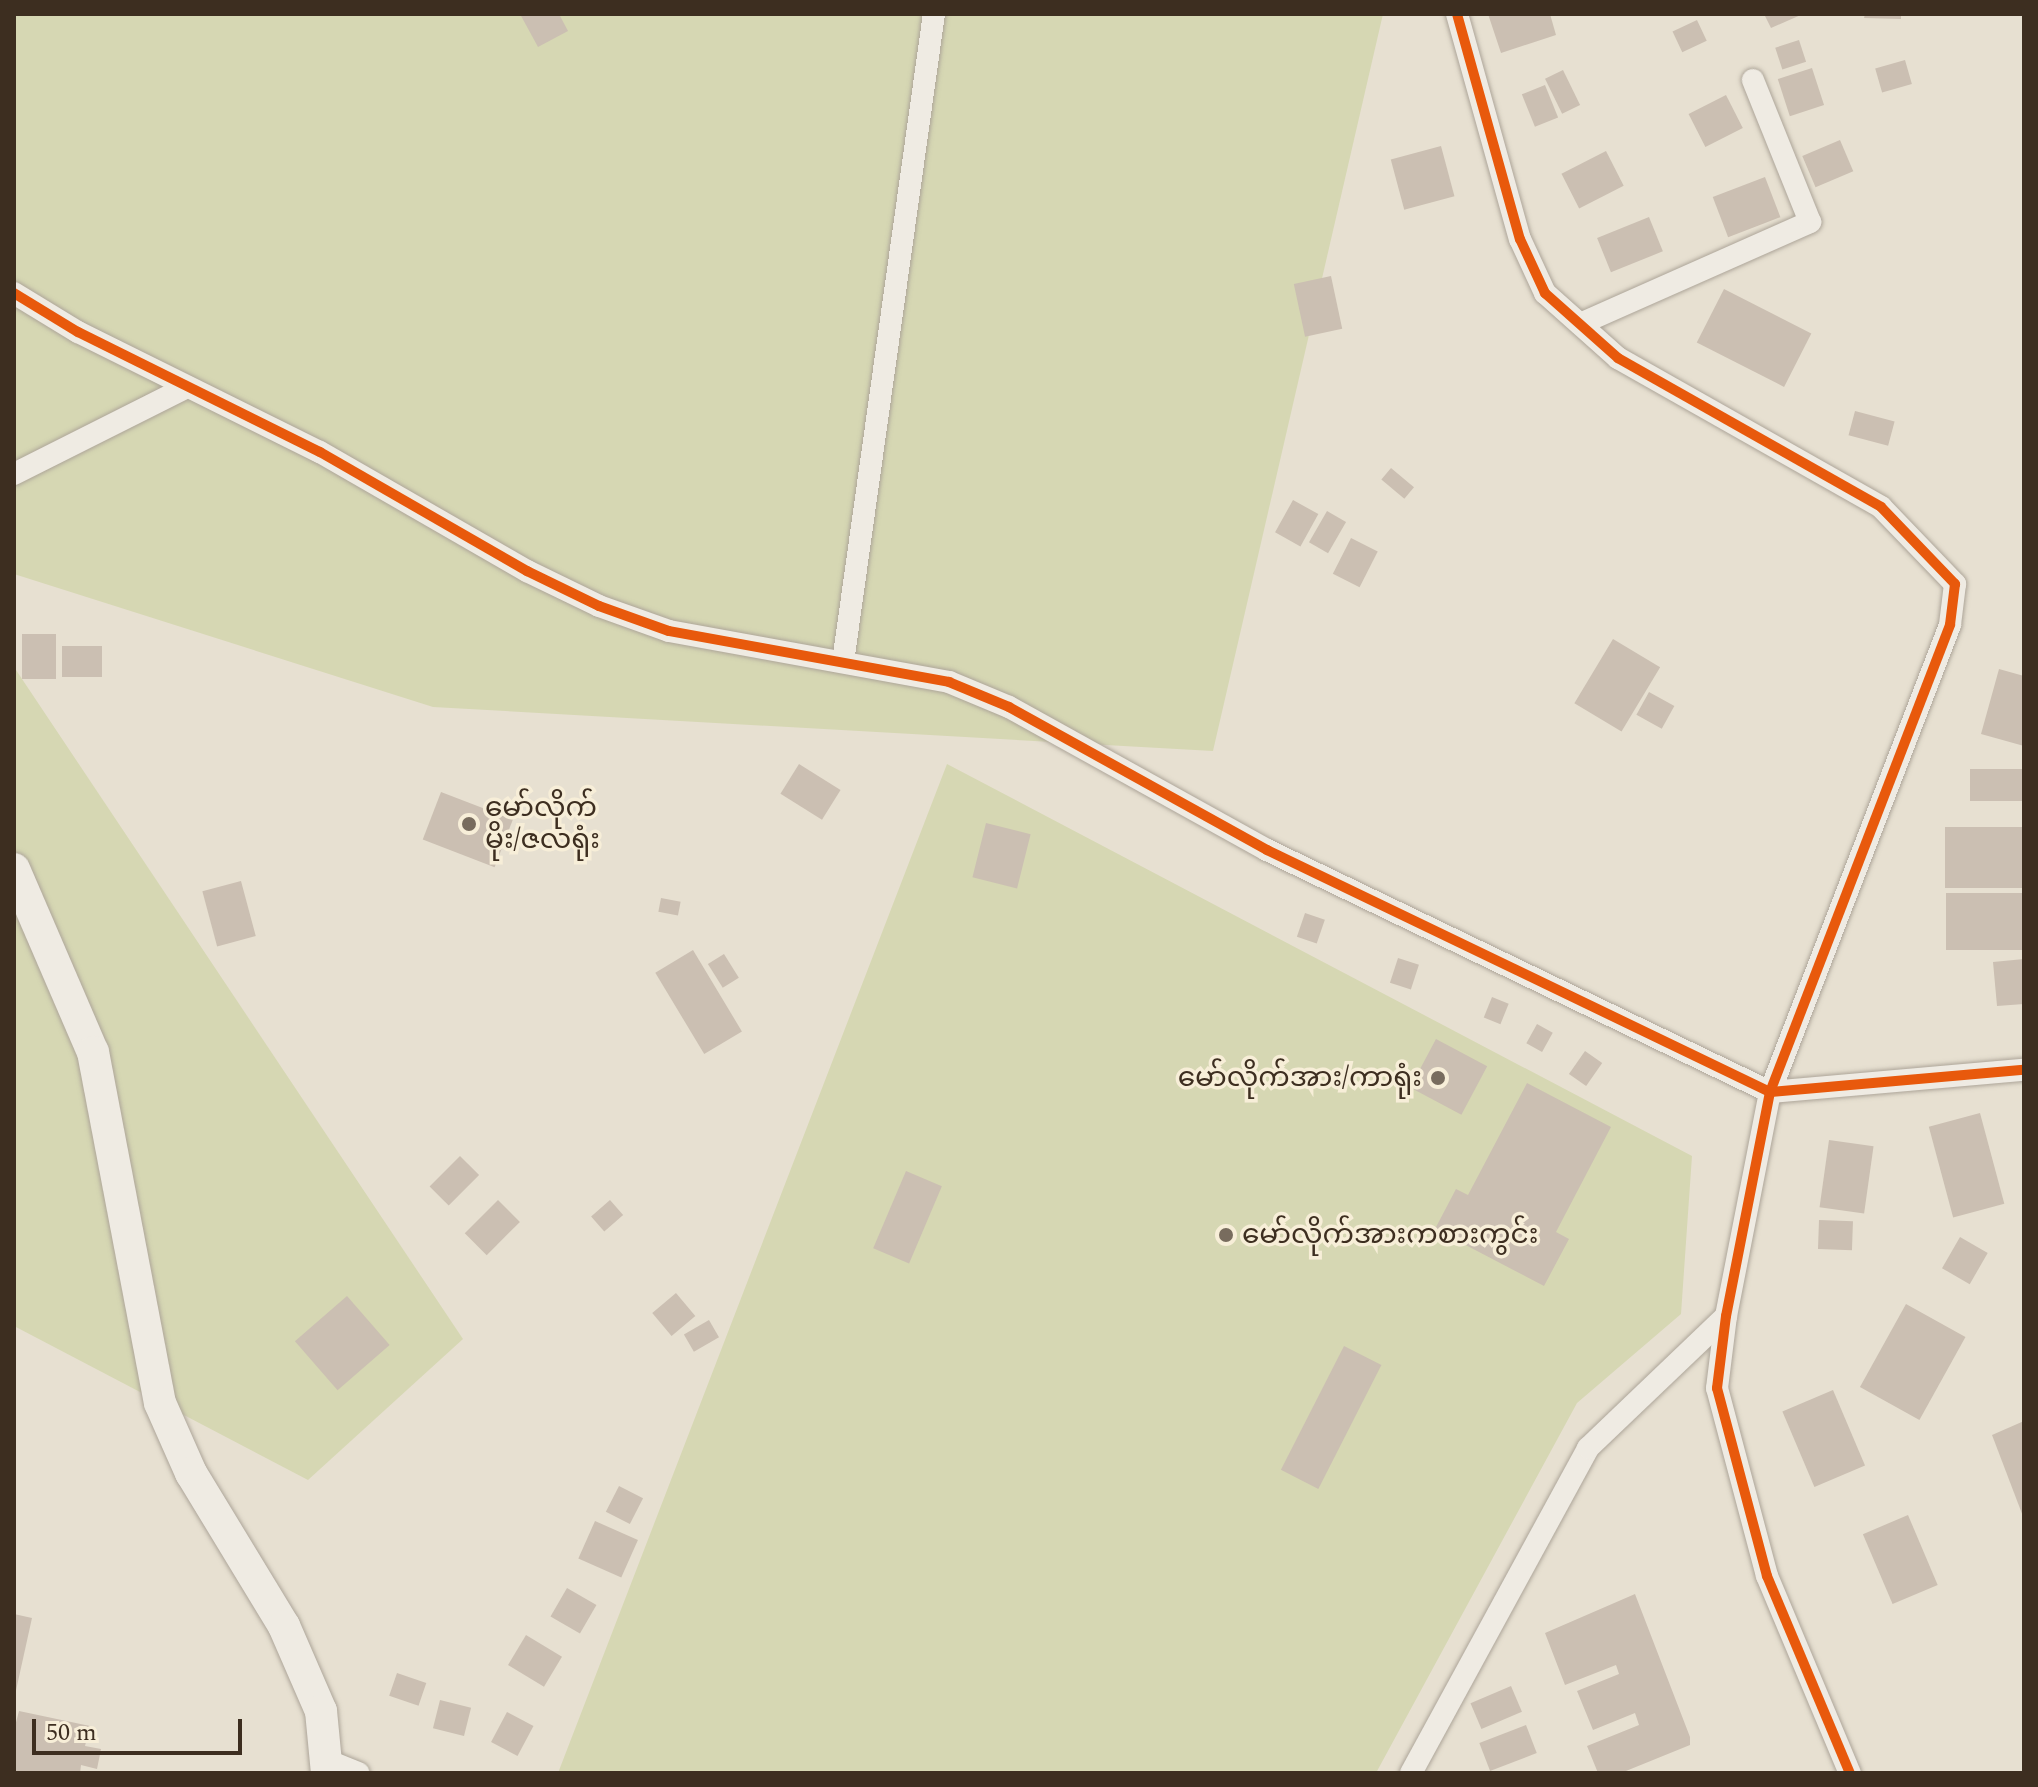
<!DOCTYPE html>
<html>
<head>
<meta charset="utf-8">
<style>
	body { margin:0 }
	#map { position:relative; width:2038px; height:1787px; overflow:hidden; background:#e7e0d1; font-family:Spectral,"Noto Sans Myanmar",serif }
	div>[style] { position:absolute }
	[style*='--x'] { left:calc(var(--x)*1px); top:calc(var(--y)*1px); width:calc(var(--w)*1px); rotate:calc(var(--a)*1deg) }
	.green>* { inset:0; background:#d6d7b3 }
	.building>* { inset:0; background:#cbbfb2; transform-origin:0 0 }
	.roads { filter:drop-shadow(0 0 2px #ada599) drop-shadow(0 0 2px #ada599) }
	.minor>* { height:22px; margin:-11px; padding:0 11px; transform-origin:11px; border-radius:11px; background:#efebe3 }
	.secondary>* { height:32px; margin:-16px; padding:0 16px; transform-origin:16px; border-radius:16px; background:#efebe3 }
	.cycleway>* { height:10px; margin:-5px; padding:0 5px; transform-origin:5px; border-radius:5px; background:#e8590c }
	.dots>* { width:22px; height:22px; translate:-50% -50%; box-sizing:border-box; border:4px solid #f7eed8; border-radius:50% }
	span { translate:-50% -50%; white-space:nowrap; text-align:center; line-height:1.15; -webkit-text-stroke:7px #f7eed8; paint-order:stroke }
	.poi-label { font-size:28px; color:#3d2e20 }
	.left { translate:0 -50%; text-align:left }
	.right { translate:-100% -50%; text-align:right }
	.frame { position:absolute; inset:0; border:16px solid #3d2e20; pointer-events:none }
	.scale { position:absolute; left:32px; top:1719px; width:210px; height:36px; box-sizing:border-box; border:4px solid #3d2e20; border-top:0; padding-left:10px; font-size:24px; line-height:28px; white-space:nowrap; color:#3d2e20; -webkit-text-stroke:6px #f7eed8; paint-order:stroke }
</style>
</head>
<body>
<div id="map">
	<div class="green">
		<i style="clip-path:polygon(14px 14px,1383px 14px,1213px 751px,433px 707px,14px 574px)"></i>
		<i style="clip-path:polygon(14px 667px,463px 1339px,308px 1480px,14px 1326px)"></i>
		<i style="clip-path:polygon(947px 764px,1692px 1156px,1681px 1314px,1577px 1403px,1376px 1773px,558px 1773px)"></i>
	</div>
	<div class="building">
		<i style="clip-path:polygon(520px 14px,559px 14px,568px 31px,538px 47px)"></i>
		<i style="clip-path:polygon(1488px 14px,1550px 14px,1556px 35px,1501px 53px)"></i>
		<i style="clip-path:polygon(1764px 14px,1803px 14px,1771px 28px)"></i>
		<i style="clip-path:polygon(1865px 14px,1901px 14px,1901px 19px,1864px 18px)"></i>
		<i style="left:1697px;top:20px;width:23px;height:27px;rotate:65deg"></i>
		<i style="left:1799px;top:40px;width:23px;height:25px;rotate:72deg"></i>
		<i style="left:1905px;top:60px;width:25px;height:31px;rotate:74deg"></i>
		<i style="left:1812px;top:68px;width:39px;height:36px;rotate:72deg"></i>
		<i style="left:1563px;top:70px;width:39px;height:20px;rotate:64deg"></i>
		<i style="left:1545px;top:85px;width:35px;height:25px;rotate:68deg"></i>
		<i style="left:1726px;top:95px;width:37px;height:42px;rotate:63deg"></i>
		<i style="left:1840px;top:140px;width:34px;height:41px;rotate:67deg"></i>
		<i style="left:1441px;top:146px;width:52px;height:52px;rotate:75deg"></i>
		<i style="left:1606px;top:151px;width:39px;height:50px;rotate:63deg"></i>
		<i style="left:1765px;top:177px;width:43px;height:56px;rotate:69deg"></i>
		<i style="left:1649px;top:217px;width:37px;height:56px;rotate:68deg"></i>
		<i style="left:1331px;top:276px;width:54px;height:38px;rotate:78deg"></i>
		<i style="left:1724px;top:289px;width:98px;height:60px;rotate:27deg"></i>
		<i style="left:1855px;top:411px;width:41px;height:25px;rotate:15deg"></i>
		<i style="left:1391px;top:468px;width:30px;height:15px;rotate:40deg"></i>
		<i style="left:1293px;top:500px;width:29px;height:37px;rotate:29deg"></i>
		<i style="left:1327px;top:511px;width:22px;height:36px;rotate:30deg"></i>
		<i style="left:1351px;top:538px;width:30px;height:40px;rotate:27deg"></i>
		<i style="left:22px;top:634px;width:34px;height:45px"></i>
		<i style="left:1613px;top:639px;width:55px;height:75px;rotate:31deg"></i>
		<i style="left:102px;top:646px;width:31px;height:40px;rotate:90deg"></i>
		<i style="clip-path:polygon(1999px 669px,2024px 676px,2024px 746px,1981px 734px)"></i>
		<i style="left:1649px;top:692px;width:29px;height:26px;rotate:29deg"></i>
		<i style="left:799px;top:764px;width:49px;height:35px;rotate:32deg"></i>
		<i style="left:1970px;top:769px;width:52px;height:32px"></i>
		<i style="left:441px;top:792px;width:77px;height:51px;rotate:21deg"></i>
		<i style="left:986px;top:823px;width:46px;height:56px;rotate:14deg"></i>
		<i style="left:2024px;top:827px;width:61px;height:79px;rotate:90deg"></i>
		<i style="left:241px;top:881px;width:57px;height:40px;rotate:75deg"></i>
		<i style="left:2024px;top:893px;width:57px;height:78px;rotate:90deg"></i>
		<i style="left:661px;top:898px;width:20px;height:14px;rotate:11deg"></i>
		<i style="left:1305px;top:913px;width:21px;height:25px;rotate:19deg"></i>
		<i style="left:693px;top:950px;width:95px;height:44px;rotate:59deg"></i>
		<i style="left:724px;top:954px;width:28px;height:19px;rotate:58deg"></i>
		<i style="left:1398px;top:958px;width:22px;height:26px;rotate:18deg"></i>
		<i style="clip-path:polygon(2024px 959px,2024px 1004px,1997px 1006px,1993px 962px)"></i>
		<i style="left:1492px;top:997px;width:18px;height:22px;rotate:22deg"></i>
		<i style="left:1537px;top:1024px;width:18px;height:22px;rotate:29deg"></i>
		<i style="left:1436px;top:1039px;width:58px;height:55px;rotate:28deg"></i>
		<i style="left:1585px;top:1051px;width:21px;height:28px;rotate:35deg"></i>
		<i style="clip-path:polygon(1527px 1083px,1611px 1127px,1556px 1232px,1569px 1239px,1544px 1286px,1435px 1229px,1456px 1189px,1468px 1195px)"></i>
		<i style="left:1980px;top:1113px;width:94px;height:53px;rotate:75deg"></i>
		<i style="left:1829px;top:1140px;width:45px;height:68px;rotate:8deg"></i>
		<i style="left:460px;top:1156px;width:27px;height:43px;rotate:45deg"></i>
		<i style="left:906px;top:1171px;width:39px;height:84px;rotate:23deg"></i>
		<i style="left:498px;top:1200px;width:31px;height:47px;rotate:45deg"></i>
		<i style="left:610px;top:1200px;width:20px;height:25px;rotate:49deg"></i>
		<i style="left:1819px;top:1220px;width:34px;height:29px;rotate:2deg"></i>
		<i style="left:1960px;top:1237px;width:32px;height:36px;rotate:30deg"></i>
		<i style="left:676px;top:1293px;width:30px;height:31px;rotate:50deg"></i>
		<i style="left:347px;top:1296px;width:65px;height:69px;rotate:49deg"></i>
		<i style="left:1906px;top:1304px;width:68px;height:95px;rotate:29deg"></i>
		<i style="left:709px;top:1320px;width:20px;height:29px;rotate:60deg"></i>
		<i style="left:1344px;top:1346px;width:42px;height:139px;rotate:27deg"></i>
		<i style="left:1833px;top:1390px;width:82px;height:55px;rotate:67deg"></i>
		<i style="clip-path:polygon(2024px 1421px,2024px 1519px,1992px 1435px)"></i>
		<i style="left:619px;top:1486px;width:27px;height:29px;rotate:27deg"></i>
		<i style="left:1908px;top:1515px;width:76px;height:49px;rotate:67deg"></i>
		<i style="left:595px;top:1521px;width:47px;height:41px;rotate:24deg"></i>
		<i style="left:567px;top:1588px;width:34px;height:33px;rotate:30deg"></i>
		<i style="clip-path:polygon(1635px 1594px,1690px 1737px,1690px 1745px,1621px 1773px,1598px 1773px,1587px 1746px,1639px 1725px,1635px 1713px,1593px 1730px,1577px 1691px,1619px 1674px,1616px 1665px,1565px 1685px,1545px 1633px)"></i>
		<i style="clip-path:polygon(14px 1614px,32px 1618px,15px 1695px,14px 1695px)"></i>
		<i style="left:526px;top:1635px;width:42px;height:35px;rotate:31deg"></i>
		<i style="left:397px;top:1673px;width:31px;height:24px;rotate:19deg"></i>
		<i style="left:1511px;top:1686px;width:28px;height:44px;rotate:67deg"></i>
		<i style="left:440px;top:1700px;width:32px;height:29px;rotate:14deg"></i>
		<i style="clip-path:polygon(19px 1711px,90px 1726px,85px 1746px,101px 1749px,97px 1769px,81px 1765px,80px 1773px,14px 1773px,14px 1730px)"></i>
		<i style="left:507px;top:1712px;width:30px;height:34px;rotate:28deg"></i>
		<i style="left:1526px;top:1725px;width:30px;height:50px;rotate:69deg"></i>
	</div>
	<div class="roads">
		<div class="minor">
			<i style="--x:1457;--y:14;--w:234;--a:74.4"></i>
			<i style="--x:1520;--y:239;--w:60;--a:65.2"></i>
			<i style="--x:1545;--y:293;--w:98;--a:41.7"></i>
			<i style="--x:1618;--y:358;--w:302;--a:29.5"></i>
			<i style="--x:1881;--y:507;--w:107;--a:46.1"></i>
			<i style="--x:1955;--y:584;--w:41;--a:97"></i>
			<i style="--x:1950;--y:625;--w:500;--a:111.08"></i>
			<i style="--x:1770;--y:1092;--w:228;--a:101.1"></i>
			<i style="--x:1726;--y:1316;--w:73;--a:97.1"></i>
			<i style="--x:1717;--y:1388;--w:195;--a:75.1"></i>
			<i style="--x:1767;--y:1576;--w:214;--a:67.2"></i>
			<i style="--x:14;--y:293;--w:75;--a:31.4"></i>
			<i style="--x:78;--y:332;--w:270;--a:26.4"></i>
			<i style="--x:320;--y:452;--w:239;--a:29.9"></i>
			<i style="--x:527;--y:571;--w:80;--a:25.9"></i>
			<i style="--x:599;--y:606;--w:74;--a:19.7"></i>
			<i style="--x:669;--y:631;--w:285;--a:10.3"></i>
			<i style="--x:949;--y:682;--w:65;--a:22.6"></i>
			<i style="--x:1009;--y:707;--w:295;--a:29"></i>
			<i style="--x:1267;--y:850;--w:558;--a:25.69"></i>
			<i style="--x:1770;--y:1092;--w:255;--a:-5"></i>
			<i style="--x:1580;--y:324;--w:252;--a:-23.9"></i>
			<i style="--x:1810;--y:222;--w:153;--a:-111.9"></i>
			<i style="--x:14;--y:474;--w:194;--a:-26.7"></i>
			<i style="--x:843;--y:662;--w:654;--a:-82.01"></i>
			<i style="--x:326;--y:1760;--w:35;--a:22"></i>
			<i style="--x:1411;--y:1773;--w:370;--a:-61.4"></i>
			<i style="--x:1588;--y:1448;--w:191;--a:-43.7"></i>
		</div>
		<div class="secondary">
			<i style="--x:14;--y:869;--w:199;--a:66.7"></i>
			<i style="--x:93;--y:1052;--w:357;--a:79.2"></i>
			<i style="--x:160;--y:1403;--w:77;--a:66.1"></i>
			<i style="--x:191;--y:1473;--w:179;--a:58.7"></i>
			<i style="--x:284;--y:1626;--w:93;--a:66.5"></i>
			<i style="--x:321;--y:1711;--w:62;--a:84.5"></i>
		</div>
	</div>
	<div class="cycleway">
		<i style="--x:1457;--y:14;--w:234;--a:74.4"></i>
		<i style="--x:1520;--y:239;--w:60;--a:65.2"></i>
		<i style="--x:1545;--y:293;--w:98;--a:41.7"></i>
		<i style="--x:1618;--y:358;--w:302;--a:29.5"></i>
		<i style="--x:1881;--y:507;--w:107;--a:46.1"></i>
		<i style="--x:1955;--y:584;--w:41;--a:97"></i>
		<i style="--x:1950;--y:625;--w:500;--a:111.08"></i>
		<i style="--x:1770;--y:1092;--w:228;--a:101.1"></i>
		<i style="--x:1726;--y:1316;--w:73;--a:97.1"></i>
		<i style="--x:1717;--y:1388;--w:195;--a:75.1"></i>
		<i style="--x:1767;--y:1576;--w:214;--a:67.2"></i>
		<i style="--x:14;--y:293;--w:75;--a:31.4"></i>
		<i style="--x:78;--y:332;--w:270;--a:26.4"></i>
		<i style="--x:320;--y:452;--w:239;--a:29.9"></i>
		<i style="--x:527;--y:571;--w:80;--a:25.9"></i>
		<i style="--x:599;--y:606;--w:74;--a:19.7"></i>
		<i style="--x:669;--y:631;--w:285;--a:10.3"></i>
		<i style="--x:949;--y:682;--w:65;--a:22.6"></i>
		<i style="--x:1009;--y:707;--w:295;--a:29"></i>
		<i style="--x:1267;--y:850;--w:558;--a:25.69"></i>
		<i style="--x:1770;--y:1092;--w:255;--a:-5"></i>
	</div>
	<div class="dots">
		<i style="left:469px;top:824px;background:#786c5e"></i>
		<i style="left:1438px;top:1078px;background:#786c5e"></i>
		<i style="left:1226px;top:1235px;background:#786c5e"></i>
	</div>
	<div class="poi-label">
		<span class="left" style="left:485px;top:824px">မော်လိုက်<br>မိုး/ဇလရုံး</span>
		<span class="right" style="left:1422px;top:1078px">မော်လိုက်အား/ကာရုံး</span>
		<span class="left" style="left:1242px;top:1235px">မော်လိုက်အားကစားကွင်း</span>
	</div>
	<div class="frame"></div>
	<div class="scale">50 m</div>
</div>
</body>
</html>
